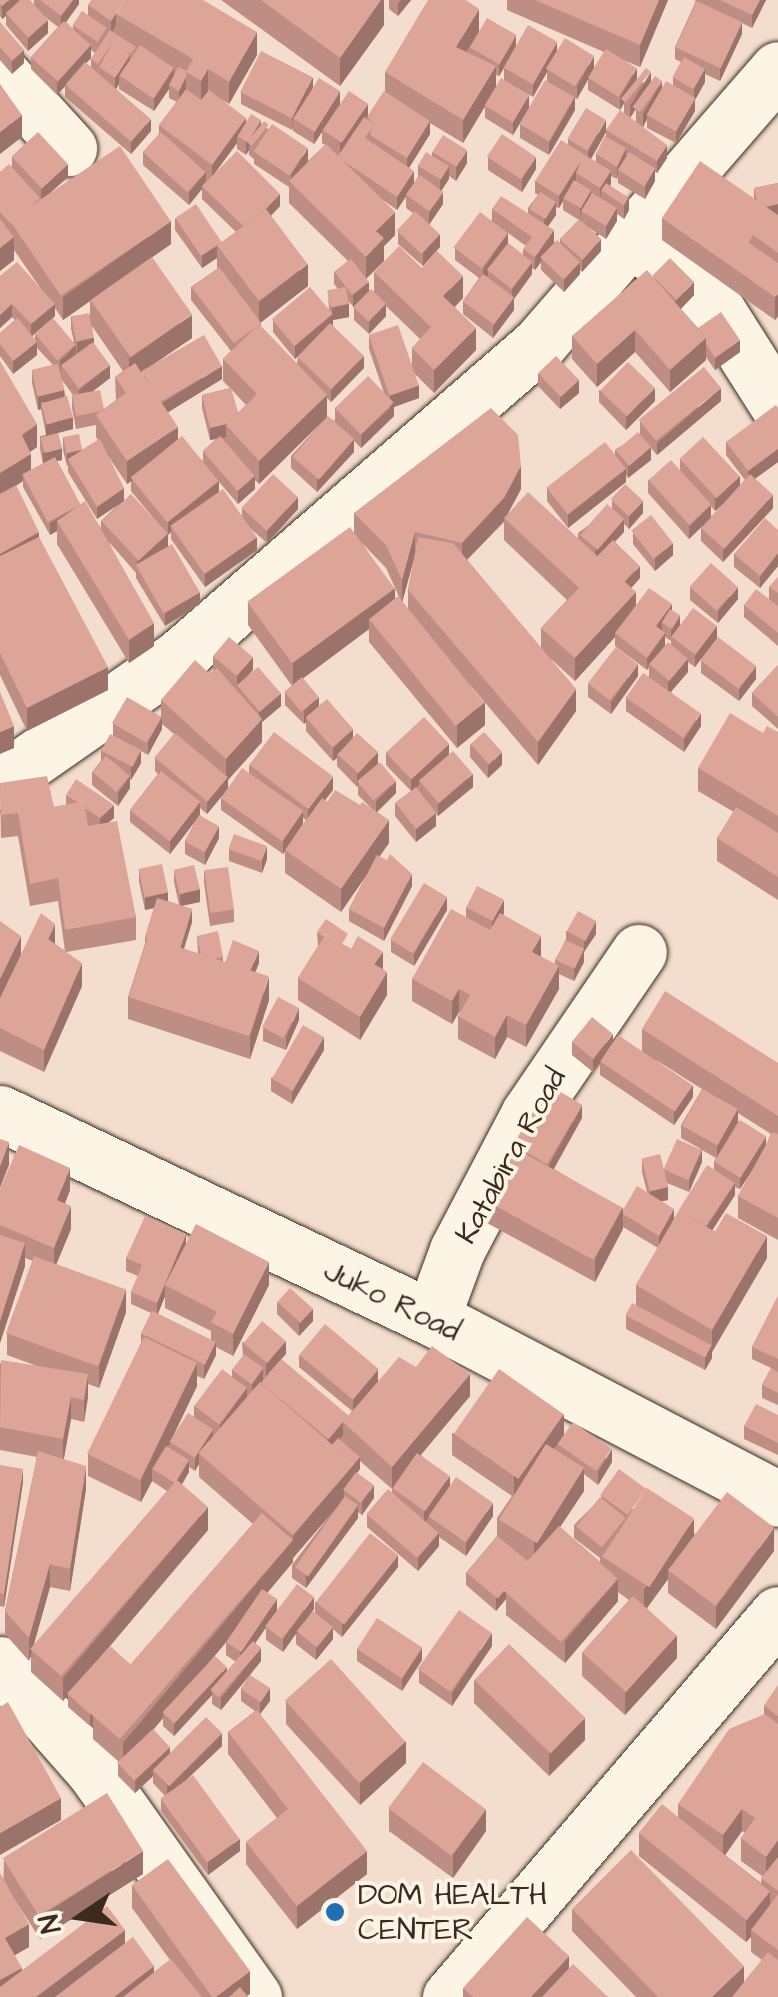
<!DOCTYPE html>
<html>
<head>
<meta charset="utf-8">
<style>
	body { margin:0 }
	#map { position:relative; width:778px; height:1997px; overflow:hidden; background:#f3ddce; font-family:"Architects Daughter",sans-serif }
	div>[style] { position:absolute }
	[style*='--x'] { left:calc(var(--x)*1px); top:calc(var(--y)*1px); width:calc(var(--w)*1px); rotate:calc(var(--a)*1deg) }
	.roads { filter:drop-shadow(0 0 2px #3b2a1e) drop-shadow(0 0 2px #3b2a1e) }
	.street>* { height:55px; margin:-27.5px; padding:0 27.5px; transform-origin:27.5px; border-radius:27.5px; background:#fcf5e5 }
	.wall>* { inset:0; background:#be8d83 }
	.shaded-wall>* { inset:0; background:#9b736a }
	.building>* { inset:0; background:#dda498; transform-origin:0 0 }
	.dots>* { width:28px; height:28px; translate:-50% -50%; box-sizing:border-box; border:5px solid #fcf5e5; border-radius:50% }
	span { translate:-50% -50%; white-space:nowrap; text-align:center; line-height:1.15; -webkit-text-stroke:8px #fcf5e5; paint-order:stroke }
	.street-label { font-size:30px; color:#3b2a1e }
	.poi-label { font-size:30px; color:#3b2a1e }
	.left { translate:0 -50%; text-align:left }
	.north { position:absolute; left:30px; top:1867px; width:100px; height:100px; -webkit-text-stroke:8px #fcf5e5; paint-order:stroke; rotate:257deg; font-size:28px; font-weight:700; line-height:40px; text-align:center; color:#3b2a1e }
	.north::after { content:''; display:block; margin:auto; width:35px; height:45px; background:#3b2a1e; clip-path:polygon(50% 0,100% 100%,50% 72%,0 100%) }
</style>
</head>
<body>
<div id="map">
	<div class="roads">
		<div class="street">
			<i style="--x:0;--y:72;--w:103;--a:47.8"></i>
			<i style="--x:633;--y:238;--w:114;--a:41.1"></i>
			<i style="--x:719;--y:313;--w:110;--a:57.6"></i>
			<i style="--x:0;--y:782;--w:217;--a:-34.9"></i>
			<i style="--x:178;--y:658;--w:478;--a:-41"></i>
			<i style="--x:539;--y:344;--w:364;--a:-49"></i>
			<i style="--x:0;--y:1113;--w:478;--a:25.4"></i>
			<i style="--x:432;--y:1318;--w:390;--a:27.6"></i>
			<i style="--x:432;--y:1318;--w:72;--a:-69.8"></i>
			<i style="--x:457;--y:1250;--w:155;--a:-62.3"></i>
			<i style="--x:529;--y:1113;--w:195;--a:-55.7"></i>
			<i style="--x:0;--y:1664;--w:142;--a:48.7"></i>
			<i style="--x:94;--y:1771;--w:277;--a:54.7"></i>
			<i style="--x:450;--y:1997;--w:504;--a:-49.42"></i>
		</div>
	</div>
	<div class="wall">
		<i style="clip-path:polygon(evenodd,0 0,34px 4px,34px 0,79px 0,79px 4px,66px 22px,73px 29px,73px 25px,88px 15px,88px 5px,257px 55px,229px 104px,221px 99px,246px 122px,269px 129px,308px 161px,325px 145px,322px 143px,322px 132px,314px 144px,293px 131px,293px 128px,292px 130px,241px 104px,241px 92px,313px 87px,340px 104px,368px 116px,385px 92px,385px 72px,479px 31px,516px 46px,557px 51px,594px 68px,604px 52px,507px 10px,507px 0,668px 0,640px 67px,623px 60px,637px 81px,662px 87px,673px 85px,673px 77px,681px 62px,675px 59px,675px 47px,696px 1px,694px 0,766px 0,752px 28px,742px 23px,742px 34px,720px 81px,705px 74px,705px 82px,695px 100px,695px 111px,676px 143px,647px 128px,647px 119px,643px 127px,667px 158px,657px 173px,655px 172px,655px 181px,645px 199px,618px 183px,618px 176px,617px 179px,611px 176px,610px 185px,629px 210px,624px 219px,617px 214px,617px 221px,606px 239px,589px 228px,601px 251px,582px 272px,580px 270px,580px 274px,564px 292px,541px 270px,541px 262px,535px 270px,532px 268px,532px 274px,514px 299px,514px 310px,493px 338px,463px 314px,463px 301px,479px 278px,455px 260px,455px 248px,492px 220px,492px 209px,528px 213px,528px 208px,538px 195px,535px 193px,535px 181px,568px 144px,568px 139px,606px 132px,591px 159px,596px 162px,596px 154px,606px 136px,606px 130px,624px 113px,624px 103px,620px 110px,588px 90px,588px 79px,577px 99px,575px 98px,575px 110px,549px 155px,520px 138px,520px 125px,529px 108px,513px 135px,485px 118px,485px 106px,463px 143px,430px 123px,430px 134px,409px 168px,414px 183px,418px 177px,418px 166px,432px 156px,432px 152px,467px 163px,456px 181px,449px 176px,441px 190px,443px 204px,429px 224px,440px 247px,423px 266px,398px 244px,398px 232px,413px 213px,406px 208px,406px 197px,397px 210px,383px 200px,395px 235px,384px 246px,384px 261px,366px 278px,369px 290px,374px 292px,374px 272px,422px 268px,463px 298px,455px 307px,476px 350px,434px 393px,415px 374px,419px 398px,394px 407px,394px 416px,361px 448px,354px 441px,354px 452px,317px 492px,291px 468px,291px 456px,325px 419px,259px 484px,255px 480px,255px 489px,238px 504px,219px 482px,219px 492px,242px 516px,242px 508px,298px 509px,267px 543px,251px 529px,257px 550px,205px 587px,171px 539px,171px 532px,168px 534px,168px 547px,200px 604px,165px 626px,136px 578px,136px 573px,109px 542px,154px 646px,129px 663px,57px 544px,57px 531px,50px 535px,23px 487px,23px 481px,16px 486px,108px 690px,27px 731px,0 675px,0 361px,37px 447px,30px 452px,31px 471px,43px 464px,40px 449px,40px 436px,46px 435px,41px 409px,38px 410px,32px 383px,32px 370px,53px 365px,37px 348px,37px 355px,13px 374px,0 356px,0 333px,15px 320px,12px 317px,0 328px,0 276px,41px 289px,14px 250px,14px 260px,0 271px,0 172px,12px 166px,12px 157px,68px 177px,41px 201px,171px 244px,136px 268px,192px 338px,142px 372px,143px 375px,222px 379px,168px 412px,178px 439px,203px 461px,203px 451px,216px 439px,210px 440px,202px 408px,202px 395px,230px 388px,223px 381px,223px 359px,231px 351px,191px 300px,191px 287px,217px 269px,217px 258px,202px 268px,175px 230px,175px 218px,222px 242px,236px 232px,202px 199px,202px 189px,189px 205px,143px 165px,143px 152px,159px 134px,159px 125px,177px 102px,169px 98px,169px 89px,154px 111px,119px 89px,119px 84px,116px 89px,151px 131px,131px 154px,65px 97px,65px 86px,57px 95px,31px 69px,31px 57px,58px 27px,44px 16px,48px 33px,28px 51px,6px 25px,6px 16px,2px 19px,0 16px,0 0,91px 50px,95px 53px,91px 59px,91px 67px,86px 63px,91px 58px,91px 50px,0 0,504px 68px,504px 80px,496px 86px,496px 75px,499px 76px,504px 68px,0 0,547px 72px,547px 81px,529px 108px,515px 87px,533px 97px,547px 72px,0 0,637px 107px,636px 109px,636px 122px,630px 118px,637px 107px,0 0,237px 143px,237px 149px,246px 155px,249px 150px,249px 155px,254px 159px,254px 164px,289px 187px,289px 203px,348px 261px,334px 272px,334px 284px,338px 289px,328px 292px,329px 309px,273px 320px,273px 332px,295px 359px,298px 356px,297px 364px,261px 327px,261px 322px,308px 286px,271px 216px,280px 206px,214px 174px,237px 143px,0 0,563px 201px,563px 210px,579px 220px,560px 239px,560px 243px,554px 242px,548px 226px,556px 215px,556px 207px,559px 208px,563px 201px,0 0,508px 233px,526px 246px,523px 249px,523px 255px,508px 243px,508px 233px,0 0,90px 301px,90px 315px,71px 316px,71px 329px,74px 342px,35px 334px,35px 340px,32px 336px,55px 316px,55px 308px,63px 320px,90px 301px,0 0,349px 302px,354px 307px,354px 320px,369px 334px,386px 316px,386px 306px,420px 339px,412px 348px,412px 364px,369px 336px,369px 349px,384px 393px,335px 408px,335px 421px,327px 417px,327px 398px,331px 402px,364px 368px,333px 326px,333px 320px,349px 317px,349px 302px,0 0,92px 326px,123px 371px,115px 377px,116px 400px,104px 409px,93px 391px,110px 378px,94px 343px,92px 326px,0 0,62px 380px,73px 395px,72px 395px,72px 408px,76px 429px,96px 425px,96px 437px,98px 440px,82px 450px,63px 437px,63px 450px,67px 466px,68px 466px,68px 472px,97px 519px,121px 502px,101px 521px,101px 528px,80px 504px,57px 461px,62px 460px,58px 433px,73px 429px,62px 380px,0 0,231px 389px,246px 405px,238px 413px,231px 389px,0 0,108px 456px,127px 484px,131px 481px,131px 491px,166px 533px,124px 500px,108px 456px)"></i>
		<i style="clip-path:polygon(221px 0,384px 0,384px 25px,340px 86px)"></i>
		<i style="clip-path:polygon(389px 0,411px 0,398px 16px,389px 9px)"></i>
		<i style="clip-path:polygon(0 22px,24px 63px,12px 74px,0 60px)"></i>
		<i style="clip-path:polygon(488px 157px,536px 169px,522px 192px,488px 170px)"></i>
		<i style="clip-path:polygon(778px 183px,778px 316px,775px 320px,662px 240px,662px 218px,754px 198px,754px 188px)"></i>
		<i style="clip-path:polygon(653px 277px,694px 295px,681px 309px,698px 328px,740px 352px,715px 370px,706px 357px,706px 360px,670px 392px,635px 352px,597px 387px,572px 359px,572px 336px)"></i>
		<i style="clip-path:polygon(538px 373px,579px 393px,560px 409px,538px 386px)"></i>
		<i style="clip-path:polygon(599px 390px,655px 401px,626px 430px,599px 402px)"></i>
		<i style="clip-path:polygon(721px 401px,657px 455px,651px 448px,651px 460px,628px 478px,626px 475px,626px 482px,568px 528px,547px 501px,547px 488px,615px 455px,615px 450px,640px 434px,640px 422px)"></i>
		<i style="clip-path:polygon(evenodd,778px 408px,778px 462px,755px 478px,773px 508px,723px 562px,701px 541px,701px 528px,704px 524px,689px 539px,648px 493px,648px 480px,680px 470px,680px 459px,740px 486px,745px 480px,726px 455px,726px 442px,778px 408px,722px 505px,711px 517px,711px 506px,715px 511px,722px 505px)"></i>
		<i style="clip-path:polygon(evenodd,521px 489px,508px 513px,578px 538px,578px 533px,612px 508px,612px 500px,643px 513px,629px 529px,624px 524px,624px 532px,615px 542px,640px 578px,631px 588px,636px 605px,672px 611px,680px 626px,717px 626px,695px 667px,688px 662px,688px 672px,671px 692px,701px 726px,684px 752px,626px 711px,626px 698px,649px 676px,649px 668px,647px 670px,615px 646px,615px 637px,575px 681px,551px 659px,576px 711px,538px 765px,471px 686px,485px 725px,457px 748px,369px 642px,369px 629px,303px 678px,319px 706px,353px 737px,378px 764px,396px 793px,377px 812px,389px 843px,379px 856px,412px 886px,384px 941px,349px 921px,349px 909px,368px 872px,341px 912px,285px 873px,285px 851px,283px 854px,221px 810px,221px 798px,224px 793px,207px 814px,200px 808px,200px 815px,219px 838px,205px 865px,185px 854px,185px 842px,196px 820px,170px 854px,130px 822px,130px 810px,158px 774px,155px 771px,155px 758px,174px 734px,162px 724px,162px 729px,148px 755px,141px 751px,141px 763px,131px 780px,130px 779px,130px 788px,118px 806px,92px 785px,92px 772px,101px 761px,101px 751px,113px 735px,113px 723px,161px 716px,161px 700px,210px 674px,214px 670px,213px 669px,213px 656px,253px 670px,247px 676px,281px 706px,262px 722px,262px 742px,228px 780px,228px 789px,249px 773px,249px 765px,333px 790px,325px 800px,327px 802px,371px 808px,358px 795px,358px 786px,357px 787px,337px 766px,337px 758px,333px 761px,306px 731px,306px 722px,304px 724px,285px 705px,285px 692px,292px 686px,248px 625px,248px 602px,354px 532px,354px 513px,521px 489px,504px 522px,504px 540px,567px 600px,541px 628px,541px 648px,467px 560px,504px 522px,521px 489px,363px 544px,386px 568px,401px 601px,395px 599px,363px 544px,521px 489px,414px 559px,408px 590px,408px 609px,402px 602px,414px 559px,521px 489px,665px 637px,671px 641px,671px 640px,671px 645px,665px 645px,665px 637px,521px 489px,303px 818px,306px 820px,290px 844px,303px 818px)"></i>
		<i style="clip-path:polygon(778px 530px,778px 566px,760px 588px,734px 567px,734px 554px)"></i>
		<i style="clip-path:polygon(633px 532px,673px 555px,655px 571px,633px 544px)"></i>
		<i style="clip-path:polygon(778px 577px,778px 646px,744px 617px,744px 605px,769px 599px,769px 587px)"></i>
		<i style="clip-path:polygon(690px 587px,738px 599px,718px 623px,690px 600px)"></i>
		<i style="clip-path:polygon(701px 660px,756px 679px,739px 701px,701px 673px)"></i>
		<i style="clip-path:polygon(778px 665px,778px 729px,752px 706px,752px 693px)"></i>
		<i style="clip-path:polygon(638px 676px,611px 714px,588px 697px,588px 684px)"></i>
		<i style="clip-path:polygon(778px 732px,778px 900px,717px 861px,717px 838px,734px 812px,698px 791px,698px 768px,763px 733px)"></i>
		<i style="clip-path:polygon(470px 744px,502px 765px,488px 778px,470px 757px)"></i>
		<i style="clip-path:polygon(386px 752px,449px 755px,473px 787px,438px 816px,436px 814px,436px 826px,416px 842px,395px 816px,395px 803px,411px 791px,386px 765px)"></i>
		<i style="clip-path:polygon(0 783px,54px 807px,66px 805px,66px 795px,114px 818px,108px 822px,136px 917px,136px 940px,66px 952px,82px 986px,44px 1072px,0 1051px,0 921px,21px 955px,55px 944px,65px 951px,58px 901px,30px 906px,18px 836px,1px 838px)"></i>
		<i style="clip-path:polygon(229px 849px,267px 859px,262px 873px,229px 861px)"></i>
		<i style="clip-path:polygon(139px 870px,168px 901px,179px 905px,174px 882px,174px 870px,200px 902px,182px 906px,192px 922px,184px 949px,198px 954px,197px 936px,223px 957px,223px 962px,259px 963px,255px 973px,269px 1000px,250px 1059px,128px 1019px,128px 997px,145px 944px,145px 937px,154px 908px,145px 910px,139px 882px)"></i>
		<i style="clip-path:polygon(204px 871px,234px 910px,234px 922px,210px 926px,204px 883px)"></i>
		<i style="clip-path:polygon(466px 907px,504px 913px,503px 914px,541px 957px,555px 964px,555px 960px,566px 941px,566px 931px,596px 934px,584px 952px,584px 962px,574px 981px,559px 974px,559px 989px,526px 1047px,507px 1037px,495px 1059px,458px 1039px,458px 1016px,460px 1012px,459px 1012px,452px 1024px,412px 1001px,412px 979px,466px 917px)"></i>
		<i style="clip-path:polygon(447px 910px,414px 966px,391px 952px,391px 940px)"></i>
		<i style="clip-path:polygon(317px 932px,348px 947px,387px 995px,360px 1040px,298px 1000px,298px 978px,318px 946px)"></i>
		<i style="clip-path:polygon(299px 1020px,286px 1050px,263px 1041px,263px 1028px)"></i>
		<i style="clip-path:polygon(evenodd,642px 1029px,778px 1063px,778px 1240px,738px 1218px,738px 1196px,753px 1169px,740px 1189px,735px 1187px,735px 1195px,712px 1230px,767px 1258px,712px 1352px,712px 1358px,705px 1370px,626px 1329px,626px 1316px,636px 1305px,636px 1285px,658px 1248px,623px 1227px,595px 1282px,487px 1223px,487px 1201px,515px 1145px,582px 1118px,554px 1169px,623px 1210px,647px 1192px,642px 1172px,642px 1160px,664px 1169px,701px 1149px,681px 1138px,681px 1125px,702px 1089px,656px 1060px,693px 1097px,674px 1125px,600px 1075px,600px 1064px,593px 1072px,572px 1055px,572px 1042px,613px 1043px,642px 1051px,642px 1029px,738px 1113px,771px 1134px,766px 1145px,738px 1121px,738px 1113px,642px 1029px,702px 1150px,716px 1158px,714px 1161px,714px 1169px,674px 1219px,661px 1201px,668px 1200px,667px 1183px,689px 1192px,702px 1162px,702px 1150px)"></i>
		<i style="clip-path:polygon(324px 1050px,292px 1104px,271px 1091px,271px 1078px)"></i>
		<i style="clip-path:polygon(evenodd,0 1189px,70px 1190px,65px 1204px,71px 1229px,56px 1264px,126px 1312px,99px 1388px,88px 1384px,88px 1397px,84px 1422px,71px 1419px,64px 1459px,86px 1489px,70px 1591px,50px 1587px,33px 1648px,167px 1491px,152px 1481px,141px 1502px,88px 1476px,88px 1454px,141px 1343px,141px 1334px,151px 1313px,131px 1304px,131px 1292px,138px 1276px,126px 1271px,126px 1258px,186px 1244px,269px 1285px,233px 1356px,216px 1347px,216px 1355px,204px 1379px,197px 1376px,197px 1386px,173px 1436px,194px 1416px,194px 1406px,232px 1376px,232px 1370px,243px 1356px,242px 1342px,286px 1354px,281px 1359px,348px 1416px,352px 1411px,299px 1367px,299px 1355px,378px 1382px,470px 1396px,421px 1455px,450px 1487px,493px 1516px,466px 1556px,439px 1537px,439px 1546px,418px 1571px,367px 1527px,367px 1514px,392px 1492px,392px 1489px,360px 1461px,360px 1469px,357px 1473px,374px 1498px,362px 1515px,358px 1512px,358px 1518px,306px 1588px,292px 1578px,292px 1565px,333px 1511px,293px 1558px,293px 1562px,267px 1593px,277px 1612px,314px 1609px,309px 1616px,315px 1613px,315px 1602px,398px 1567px,342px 1637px,333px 1629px,333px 1639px,316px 1660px,296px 1644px,296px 1633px,283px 1652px,266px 1640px,266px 1627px,255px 1643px,261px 1661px,250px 1675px,270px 1701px,260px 1714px,367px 1874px,297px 1929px,246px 1864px,246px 1842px,277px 1818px,228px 1754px,228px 1732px,255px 1711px,241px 1701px,241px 1689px,249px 1676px,221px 1710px,212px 1704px,212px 1695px,174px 1736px,163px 1726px,163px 1718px,153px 1730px,170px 1754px,222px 1746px,183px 1783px,240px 1851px,208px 1875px,161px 1811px,161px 1799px,165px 1796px,153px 1783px,153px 1776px,135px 1793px,118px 1776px,118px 1763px,119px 1762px,93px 1739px,93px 1723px,90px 1726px,68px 1707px,68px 1694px,63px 1701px,31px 1672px,31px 1654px,29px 1661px,5px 1634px,5px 1611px,37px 1457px,0 1450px,0 1363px,37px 1366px,7px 1355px,7px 1333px,33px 1261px,25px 1258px,25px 1266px,0 1343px,0 1189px,165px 1296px,165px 1308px,211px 1331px,211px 1340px,158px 1314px,165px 1296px,0 1189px,199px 1464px,199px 1477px,253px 1524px,132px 1670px,106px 1651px,208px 1530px,182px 1484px,189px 1472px,189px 1467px,195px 1471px,199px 1464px,0 1189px,228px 1640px,226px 1642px,226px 1655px,236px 1662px,227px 1674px,207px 1665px,228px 1640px)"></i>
		<i style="clip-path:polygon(778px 1296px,778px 1405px,762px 1398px,762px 1385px,771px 1368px,752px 1359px,752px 1347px)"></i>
		<i style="clip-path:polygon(277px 1302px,313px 1321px,299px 1336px,277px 1314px)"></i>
		<i style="clip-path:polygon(778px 1415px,778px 1455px,744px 1439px,744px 1426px)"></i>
		<i style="clip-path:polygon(452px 1433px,564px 1434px,612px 1462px,598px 1485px,584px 1474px,584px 1491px,560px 1527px,600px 1562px,600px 1558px,574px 1538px,574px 1525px,601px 1498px,601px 1496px,694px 1534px,774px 1551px,716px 1629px,668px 1593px,668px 1579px,647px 1608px,677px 1658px,625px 1715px,582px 1676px,582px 1653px,629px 1600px,618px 1592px,618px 1601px,565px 1663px,506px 1615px,506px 1599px,496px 1611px,466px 1585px,466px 1573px,497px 1536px,497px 1518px,512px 1496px,452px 1455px)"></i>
		<i style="clip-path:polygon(0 1465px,23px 1482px,4px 1607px,0 1606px)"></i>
		<i style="clip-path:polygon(492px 1646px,452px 1706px,419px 1683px,419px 1670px)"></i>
		<i style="clip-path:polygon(357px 1649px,422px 1660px,402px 1691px,357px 1661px)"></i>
		<i style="clip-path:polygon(474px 1680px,585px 1740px,549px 1776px,474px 1703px)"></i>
		<i style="clip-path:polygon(evenodd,778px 1685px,778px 1997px,636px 1997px,572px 1931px,572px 1909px,744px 1982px,762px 1960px,751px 1952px,751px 1937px,746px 1942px,639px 1856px,639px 1833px,678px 1817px,678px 1804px,764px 1714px,764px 1706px,778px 1685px,742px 1831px,745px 1833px,741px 1838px,741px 1861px,762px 1876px,761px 1883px,725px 1855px,742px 1831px)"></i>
		<i style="clip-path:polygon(286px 1701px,406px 1763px,360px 1805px,286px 1724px)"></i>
		<i style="clip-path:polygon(389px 1809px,486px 1831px,453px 1878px,389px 1831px)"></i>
		<i style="clip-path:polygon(4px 1860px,143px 1874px,40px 1939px,15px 1900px,29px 1947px,14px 1955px,22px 1970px,125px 1943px,154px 1972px,170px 1960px,132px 1908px,132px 1885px,250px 1994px,247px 1996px,248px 1997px,0 1997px)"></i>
		<i style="clip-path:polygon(569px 1968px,608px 1997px,463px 1997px,463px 1988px)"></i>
	</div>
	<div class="shaded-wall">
		<i style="clip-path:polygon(9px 0,23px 0,6px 13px,6px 16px,2px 19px,2px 6px)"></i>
		<i style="clip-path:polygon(73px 0,79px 0,79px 4px,61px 29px,61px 16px)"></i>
		<i style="clip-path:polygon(381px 0,384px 0,384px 25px,340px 86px,340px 58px)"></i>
		<i style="clip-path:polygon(401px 0,411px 0,398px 16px,398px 4px)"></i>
		<i style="clip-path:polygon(659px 0,668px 0,640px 67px,640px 45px)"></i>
		<i style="clip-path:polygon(760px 0,766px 0,752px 28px,752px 15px)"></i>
		<i style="clip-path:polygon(479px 9px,479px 31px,456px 69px,456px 47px)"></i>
		<i style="clip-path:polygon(116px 14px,116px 25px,111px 34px,111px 21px)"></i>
		<i style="clip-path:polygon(48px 20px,48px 33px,28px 51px,28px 38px)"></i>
		<i style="clip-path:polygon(742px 22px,742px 34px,720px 81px,720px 69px)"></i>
		<i style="clip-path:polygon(257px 32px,257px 55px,229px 104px,229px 82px)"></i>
		<i style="clip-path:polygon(516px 35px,516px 48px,499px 76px,499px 64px)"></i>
		<i style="clip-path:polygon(557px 42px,557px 55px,547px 69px,547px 72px,533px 97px,533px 84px)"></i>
		<i style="clip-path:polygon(91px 45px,91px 58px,57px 95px,57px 82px)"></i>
		<i style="clip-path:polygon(24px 50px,24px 63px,12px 74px,12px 61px)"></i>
		<i style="clip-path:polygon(130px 55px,130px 68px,119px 76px,119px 84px,115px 91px,115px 78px)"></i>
		<i style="clip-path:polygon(594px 56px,594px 69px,577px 99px,577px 86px)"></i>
		<i style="clip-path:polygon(496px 66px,496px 88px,463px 143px,463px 120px)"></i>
		<i style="clip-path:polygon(174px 68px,174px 81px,169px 85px,169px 89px,154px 111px,154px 99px)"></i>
		<i style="clip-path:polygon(637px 68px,637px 81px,620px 110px,620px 97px)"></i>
		<i style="clip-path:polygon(208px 69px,208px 92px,201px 103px,201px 81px)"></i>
		<i style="clip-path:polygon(705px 69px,705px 82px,695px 100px,695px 111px,676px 143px,676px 131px,694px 100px,694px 89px)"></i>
		<i style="clip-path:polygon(651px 72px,651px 85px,630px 118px,630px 106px)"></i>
		<i style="clip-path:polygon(186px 77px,186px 90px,179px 103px,179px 91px)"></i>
		<i style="clip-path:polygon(313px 77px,313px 90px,293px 118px,292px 130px,292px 118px)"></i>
		<i style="clip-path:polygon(662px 81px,662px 94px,647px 115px,647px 119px,643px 127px,643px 114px)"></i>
		<i style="clip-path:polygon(340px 91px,340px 104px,314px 144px,314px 132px)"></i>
		<i style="clip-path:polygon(529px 95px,529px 108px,513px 135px,513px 122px)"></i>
		<i style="clip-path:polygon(575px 97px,575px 110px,549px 155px,549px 143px)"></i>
		<i style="clip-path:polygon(368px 104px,368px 117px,340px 155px,340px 142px)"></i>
		<i style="clip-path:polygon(22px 115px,22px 137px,0 154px,0 132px)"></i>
		<i style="clip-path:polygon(246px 118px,246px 131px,237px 136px,237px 143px,212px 177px,212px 165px)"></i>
		<i style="clip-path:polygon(151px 119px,151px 131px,131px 154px,131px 142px)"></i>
		<i style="clip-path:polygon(261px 120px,261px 132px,249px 143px,249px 150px,246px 155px,246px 142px)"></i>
		<i style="clip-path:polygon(606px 120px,606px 132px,588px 164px,588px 151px)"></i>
		<i style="clip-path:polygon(430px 121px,430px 134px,407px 171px,407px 158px)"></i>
		<i style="clip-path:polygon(667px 145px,667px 158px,657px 173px,657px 161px)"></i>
		<i style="clip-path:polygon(308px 148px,308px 161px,291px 182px,291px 175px)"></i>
		<i style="clip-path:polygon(626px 148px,626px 161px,618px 170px,617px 179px,617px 167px)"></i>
		<i style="clip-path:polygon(467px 150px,467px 163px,456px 181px,456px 168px)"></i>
		<i style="clip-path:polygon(536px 157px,536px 169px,522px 192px,522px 179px)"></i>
		<i style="clip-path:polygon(581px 161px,576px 173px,576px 182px,563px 198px,563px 201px,559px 208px,559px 196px)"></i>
		<i style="clip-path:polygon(68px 164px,68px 177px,41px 201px,41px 189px)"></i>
		<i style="clip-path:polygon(449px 166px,449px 179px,440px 193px,440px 180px)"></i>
		<i style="clip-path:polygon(655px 168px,655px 181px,645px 199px,645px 187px)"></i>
		<i style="clip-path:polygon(414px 171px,414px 183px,397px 210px,397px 197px)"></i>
		<i style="clip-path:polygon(611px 171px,611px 184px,605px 193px,601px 191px,600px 201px,600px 188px)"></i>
		<i style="clip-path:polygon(206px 172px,206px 185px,202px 186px,202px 189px,189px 205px,189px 192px)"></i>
		<i style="clip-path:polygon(591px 190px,591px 203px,581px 211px,580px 221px,580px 208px)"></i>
		<i style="clip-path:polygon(443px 192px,443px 204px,429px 225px,429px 212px)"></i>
		<i style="clip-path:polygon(280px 194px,280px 206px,246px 242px,246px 229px)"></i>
		<i style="clip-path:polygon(629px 198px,629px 210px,624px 219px,624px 206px)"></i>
		<i style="clip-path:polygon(556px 202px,556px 215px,544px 232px,544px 219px)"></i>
		<i style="clip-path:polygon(778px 204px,778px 217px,759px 208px)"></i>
		<i style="clip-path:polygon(617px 208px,617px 221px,606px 239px,606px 226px)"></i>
		<i style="clip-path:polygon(395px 212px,395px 235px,384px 246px,384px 261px,366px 279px,366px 257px,376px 231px)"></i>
		<i style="clip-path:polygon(171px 221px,171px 244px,63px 320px,63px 297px)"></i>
		<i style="clip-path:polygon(554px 230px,554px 243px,541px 258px,541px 262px,535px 270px,535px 257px)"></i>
		<i style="clip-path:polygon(508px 233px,508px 245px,488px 270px,488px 275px,483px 281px,483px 269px)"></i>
		<i style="clip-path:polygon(440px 234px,440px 247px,423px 266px,423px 253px)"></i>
		<i style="clip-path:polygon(14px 237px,14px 260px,0 271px,0 248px)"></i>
		<i style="clip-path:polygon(601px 239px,601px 251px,582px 272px,582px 259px)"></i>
		<i style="clip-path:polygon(217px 246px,217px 258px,202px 268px,202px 255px)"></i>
		<i style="clip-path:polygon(532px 262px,532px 274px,514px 299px,514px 310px,493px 338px,493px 326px,512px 300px,512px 289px)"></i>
		<i style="clip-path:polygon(580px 262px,580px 274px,564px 292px,564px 280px)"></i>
		<i style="clip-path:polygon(308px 264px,308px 286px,259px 324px,259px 302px)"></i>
		<i style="clip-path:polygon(463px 276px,463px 298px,443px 318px,443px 296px)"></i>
		<i style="clip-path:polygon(369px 282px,369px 295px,353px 308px,353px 295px)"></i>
		<i style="clip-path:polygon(694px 282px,694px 295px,674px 316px,674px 303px)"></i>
		<i style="clip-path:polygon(778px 294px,778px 316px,775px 320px,775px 297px)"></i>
		<i style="clip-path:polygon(12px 304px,12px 317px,0 328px,0 315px)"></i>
		<i style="clip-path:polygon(55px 304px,55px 316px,31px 337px,31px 324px)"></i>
		<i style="clip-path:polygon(349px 304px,349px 317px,333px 320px,333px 326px,295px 359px,295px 346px,332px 315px,332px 308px)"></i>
		<i style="clip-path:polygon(386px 304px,386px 316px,369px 334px,369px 322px)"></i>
		<i style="clip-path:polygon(192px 315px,192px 338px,129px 381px,129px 358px)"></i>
		<i style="clip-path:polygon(476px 328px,476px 350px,434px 393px,434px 370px)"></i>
		<i style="clip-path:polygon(635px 330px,635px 352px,597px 387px,597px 364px)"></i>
		<i style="clip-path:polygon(94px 338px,94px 351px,77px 355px,77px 342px)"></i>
		<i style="clip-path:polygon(706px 338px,706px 360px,670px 392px,670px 370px)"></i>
		<i style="clip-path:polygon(740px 340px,740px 352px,715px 370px,715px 358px)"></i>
		<i style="clip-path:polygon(37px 342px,37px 355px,13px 374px,13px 361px)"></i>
		<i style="clip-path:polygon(76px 345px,76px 357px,61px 365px,60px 373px,60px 361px)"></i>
		<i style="clip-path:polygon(364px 356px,364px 368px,331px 402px,331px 389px)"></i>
		<i style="clip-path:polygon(110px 365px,110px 378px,79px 402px,79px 390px)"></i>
		<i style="clip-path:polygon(222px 366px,222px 379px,162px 416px,162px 403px)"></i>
		<i style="clip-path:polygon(579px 380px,579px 393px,560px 409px,560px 397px)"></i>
		<i style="clip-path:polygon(419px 385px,419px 398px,394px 407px,394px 416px,361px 448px,361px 435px,390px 408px,390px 396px)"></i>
		<i style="clip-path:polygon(655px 388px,655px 401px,626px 430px,626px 417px)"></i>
		<i style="clip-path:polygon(721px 388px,721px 401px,657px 455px,657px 443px)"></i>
		<i style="clip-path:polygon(64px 390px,64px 403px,41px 402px,41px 409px,38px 410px,38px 397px)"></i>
		<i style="clip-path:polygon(327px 395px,327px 417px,259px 484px,259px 461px)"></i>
		<i style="clip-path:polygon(73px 417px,73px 429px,46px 436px,46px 424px)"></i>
		<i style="clip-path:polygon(239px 421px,226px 425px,226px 437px,210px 440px,210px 428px)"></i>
		<i style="clip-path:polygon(37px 424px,37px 447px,22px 457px,22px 435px)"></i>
		<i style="clip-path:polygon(178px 427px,178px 450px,127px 484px,127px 461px)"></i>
		<i style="clip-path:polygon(354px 439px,354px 452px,317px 492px,317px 479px)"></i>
		<i style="clip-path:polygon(651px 447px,651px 460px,628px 478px,628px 466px)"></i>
		<i style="clip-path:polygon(62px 448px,62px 460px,43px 464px,43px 452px)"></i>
		<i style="clip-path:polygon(778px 449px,778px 462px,748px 484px,748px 471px)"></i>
		<i style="clip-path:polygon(82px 450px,68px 459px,67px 466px,67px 454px)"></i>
		<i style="clip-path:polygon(31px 454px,31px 477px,23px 475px,23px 481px,0 496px,0 473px)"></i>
		<i style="clip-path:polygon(521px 466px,521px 489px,504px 521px,462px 565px,462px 543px)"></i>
		<i style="clip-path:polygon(626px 469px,626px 482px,568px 528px,568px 515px)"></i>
		<i style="clip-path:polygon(255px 476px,255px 489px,238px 504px,238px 491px)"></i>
		<i style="clip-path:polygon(740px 476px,740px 489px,715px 511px,715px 498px)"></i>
		<i style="clip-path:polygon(219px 481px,219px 493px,171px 526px,171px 532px,168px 535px,168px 522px)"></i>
		<i style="clip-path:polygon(124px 488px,124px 501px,97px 519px,97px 507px)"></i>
		<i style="clip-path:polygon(773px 495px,773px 508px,723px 562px,723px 549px)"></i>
		<i style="clip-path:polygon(298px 497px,298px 509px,267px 543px,267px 531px)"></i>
		<i style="clip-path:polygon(643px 501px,643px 513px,629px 529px,629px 516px)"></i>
		<i style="clip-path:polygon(80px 505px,57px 521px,57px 531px,50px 535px,50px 523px)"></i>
		<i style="clip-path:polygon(711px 505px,711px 518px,689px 539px,689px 527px)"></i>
		<i style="clip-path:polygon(624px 519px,624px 532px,595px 562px,595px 550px)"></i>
		<i style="clip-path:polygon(39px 532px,39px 545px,0 567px,0 554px)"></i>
		<i style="clip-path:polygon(415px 532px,415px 555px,402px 603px,402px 580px)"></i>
		<i style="clip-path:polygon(168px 534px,168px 547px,137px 568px,137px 561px)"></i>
		<i style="clip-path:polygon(257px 537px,257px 550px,205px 587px,205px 574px)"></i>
		<i style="clip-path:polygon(673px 543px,673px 555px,655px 571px,655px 558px)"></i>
		<i style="clip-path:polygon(778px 553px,778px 566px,760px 588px,760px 576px)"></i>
		<i style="clip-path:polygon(640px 566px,640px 578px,622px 598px,622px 585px)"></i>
		<i style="clip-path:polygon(738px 587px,738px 599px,718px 623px,718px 611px)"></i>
		<i style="clip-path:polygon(395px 588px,395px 610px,369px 619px,369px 629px,293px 686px,293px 663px)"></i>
		<i style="clip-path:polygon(200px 592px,200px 604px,165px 626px,165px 613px)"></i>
		<i style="clip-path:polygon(636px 592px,636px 615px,615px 633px,615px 637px,575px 681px,575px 658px)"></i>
		<i style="clip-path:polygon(672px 604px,672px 617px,662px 623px,662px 630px,656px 639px,656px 626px)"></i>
		<i style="clip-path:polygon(680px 615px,680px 628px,671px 637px,671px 641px,671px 629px)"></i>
		<i style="clip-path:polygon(154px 623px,154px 646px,129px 663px,129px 640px)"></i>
		<i style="clip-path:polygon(717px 626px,717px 639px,695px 667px,695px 655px)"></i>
		<i style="clip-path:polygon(665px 633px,665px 646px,649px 664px,647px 670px,647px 658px)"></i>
		<i style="clip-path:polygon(253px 657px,253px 670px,238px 687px,237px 685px,237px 689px,237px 676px)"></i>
		<i style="clip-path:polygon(688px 659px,688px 672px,668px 695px,668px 682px)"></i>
		<i style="clip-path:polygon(638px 664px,638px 676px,611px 714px,611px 702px)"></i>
		<i style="clip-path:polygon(756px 666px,756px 679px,739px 701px,739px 688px)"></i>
		<i style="clip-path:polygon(108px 667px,108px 690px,27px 731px,27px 708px)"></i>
		<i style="clip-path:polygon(576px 689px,576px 711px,538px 765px,538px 742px)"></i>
		<i style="clip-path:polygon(281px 693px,281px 706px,262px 722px,262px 742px,228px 780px,228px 789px,207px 814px,207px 801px,226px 779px,226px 759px,259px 723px,259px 712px)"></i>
		<i style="clip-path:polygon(319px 697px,319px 709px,306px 718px,306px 722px,304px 724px,304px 711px)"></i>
		<i style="clip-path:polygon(485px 702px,485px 725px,457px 748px,457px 725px)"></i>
		<i style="clip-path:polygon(701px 713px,701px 726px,684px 752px,684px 740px)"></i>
		<i style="clip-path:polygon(162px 717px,162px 729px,148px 755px,148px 742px)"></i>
		<i style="clip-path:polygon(14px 726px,14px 748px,0 754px,0 732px)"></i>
		<i style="clip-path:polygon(353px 729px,353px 742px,337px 754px,337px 758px,333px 761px,333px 748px)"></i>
		<i style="clip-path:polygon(449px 744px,449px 757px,419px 781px,419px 785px,411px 792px,411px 779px)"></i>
		<i style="clip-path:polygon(141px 750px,141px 763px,131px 780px,131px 767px)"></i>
		<i style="clip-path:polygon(378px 752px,378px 765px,358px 782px,357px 787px,357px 774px)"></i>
		<i style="clip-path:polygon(502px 752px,502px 765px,488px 778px,488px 766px)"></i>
		<i style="clip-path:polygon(473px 774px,473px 787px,438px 816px,438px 804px)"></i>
		<i style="clip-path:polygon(130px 776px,130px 788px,118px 806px,118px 793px)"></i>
		<i style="clip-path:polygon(333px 777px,333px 790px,308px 822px,308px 809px)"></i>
		<i style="clip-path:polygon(396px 781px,396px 793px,376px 813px,376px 801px)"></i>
		<i style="clip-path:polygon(200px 802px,200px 815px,170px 854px,170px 841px)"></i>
		<i style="clip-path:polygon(114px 805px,114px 818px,100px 830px,100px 818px)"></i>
		<i style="clip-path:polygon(303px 811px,303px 824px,283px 854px,283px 841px)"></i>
		<i style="clip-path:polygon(436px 813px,436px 826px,416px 842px,416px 829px)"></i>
		<i style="clip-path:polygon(389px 820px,389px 843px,341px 912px,341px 889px)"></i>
		<i style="clip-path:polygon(219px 826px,219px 838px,205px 865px,205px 852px)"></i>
		<i style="clip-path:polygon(267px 846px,267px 859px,262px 873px,262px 860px)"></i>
		<i style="clip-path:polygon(412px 874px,412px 886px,384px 941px,384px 928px)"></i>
		<i style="clip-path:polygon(200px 889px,200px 902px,180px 906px,180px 894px)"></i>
		<i style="clip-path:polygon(168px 892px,168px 905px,145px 910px,145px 898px)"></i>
		<i style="clip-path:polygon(447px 897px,447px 910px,414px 966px,414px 954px)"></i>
		<i style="clip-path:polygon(504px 900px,504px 913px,492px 934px,492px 921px)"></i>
		<i style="clip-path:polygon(192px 909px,192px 922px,180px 961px,180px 949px)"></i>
		<i style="clip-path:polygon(596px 921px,596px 934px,584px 952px,584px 962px,574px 981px,574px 969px,584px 949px,584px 940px)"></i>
		<i style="clip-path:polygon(55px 924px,55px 946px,48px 939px)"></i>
		<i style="clip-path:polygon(21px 936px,21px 958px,0 1001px,0 979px)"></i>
		<i style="clip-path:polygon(541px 936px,541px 958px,532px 952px)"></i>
		<i style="clip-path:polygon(259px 951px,259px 963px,249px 987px,249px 974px)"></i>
		<i style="clip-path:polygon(383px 952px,383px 975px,374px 964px)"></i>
		<i style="clip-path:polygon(82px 963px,82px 986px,44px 1072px,44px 1050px)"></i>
		<i style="clip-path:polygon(559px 966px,559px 989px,526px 1047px,526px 1025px)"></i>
		<i style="clip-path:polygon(387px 972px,387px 995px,360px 1040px,360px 1017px)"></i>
		<i style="clip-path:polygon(269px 977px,269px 1000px,250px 1059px,250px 1036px)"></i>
		<i style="clip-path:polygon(459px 989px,459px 1012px,452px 1024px,452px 1001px)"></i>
		<i style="clip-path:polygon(299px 1008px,299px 1020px,286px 1050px,286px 1037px)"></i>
		<i style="clip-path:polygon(507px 1015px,507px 1037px,495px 1059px,495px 1037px)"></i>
		<i style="clip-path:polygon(613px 1034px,613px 1047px,593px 1072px,593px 1060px)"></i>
		<i style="clip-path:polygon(324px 1037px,324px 1050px,292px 1104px,292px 1092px)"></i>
		<i style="clip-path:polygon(693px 1085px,693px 1097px,674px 1125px,674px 1112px)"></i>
		<i style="clip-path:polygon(582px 1105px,582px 1118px,549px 1177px,549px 1165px)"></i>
		<i style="clip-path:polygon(738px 1109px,738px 1121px,717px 1159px,717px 1146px)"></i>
		<i style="clip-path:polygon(766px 1136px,766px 1149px,740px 1189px,740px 1177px)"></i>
		<i style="clip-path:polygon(9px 1142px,9px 1165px,0 1188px,0 1166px)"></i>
		<i style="clip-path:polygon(702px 1150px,702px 1162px,689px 1192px,689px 1179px)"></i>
		<i style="clip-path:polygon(70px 1168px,70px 1190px,57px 1223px,57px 1200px)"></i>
		<i style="clip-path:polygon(735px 1183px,735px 1195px,704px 1243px,704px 1231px)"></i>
		<i style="clip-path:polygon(668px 1187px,668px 1200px,650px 1204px,650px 1191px)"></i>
		<i style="clip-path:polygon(71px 1206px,71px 1229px,54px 1270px,54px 1248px)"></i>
		<i style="clip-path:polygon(623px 1207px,623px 1229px,595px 1282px,595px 1259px)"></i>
		<i style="clip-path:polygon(674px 1209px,674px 1222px,659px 1249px,659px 1236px)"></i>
		<i style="clip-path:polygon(186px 1234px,186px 1247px,165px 1285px,165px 1296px,157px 1316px,157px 1303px)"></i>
		<i style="clip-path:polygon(767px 1236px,767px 1258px,712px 1352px,712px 1330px)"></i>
		<i style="clip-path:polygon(25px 1243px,25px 1266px,0 1343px,0 1321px)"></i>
		<i style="clip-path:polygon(269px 1262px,269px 1285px,233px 1356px,233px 1334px)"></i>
		<i style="clip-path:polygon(126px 1289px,126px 1312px,99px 1388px,99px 1366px)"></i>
		<i style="clip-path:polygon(313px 1309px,313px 1321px,299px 1336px,299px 1323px)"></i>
		<i style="clip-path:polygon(286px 1341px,286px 1354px,266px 1376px,266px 1363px)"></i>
		<i style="clip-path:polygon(216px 1342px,216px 1355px,204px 1379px,204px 1367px)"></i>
		<i style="clip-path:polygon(712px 1345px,712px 1358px,705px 1370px,705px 1358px)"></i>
		<i style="clip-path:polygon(197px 1363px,197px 1386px,156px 1472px,152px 1469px,152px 1481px,141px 1502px,141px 1480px)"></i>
		<i style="clip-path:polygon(263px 1368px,263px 1381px,252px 1397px,252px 1384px)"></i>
		<i style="clip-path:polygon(378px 1369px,378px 1382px,353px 1412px,353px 1399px)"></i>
		<i style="clip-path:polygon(88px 1374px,88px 1397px,84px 1422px,84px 1400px)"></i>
		<i style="clip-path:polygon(470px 1374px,470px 1396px,392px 1489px,392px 1467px)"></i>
		<i style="clip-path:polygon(247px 1388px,247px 1401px,220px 1438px,220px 1425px)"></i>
		<i style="clip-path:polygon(71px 1397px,71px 1419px,63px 1462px,63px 1439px)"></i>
		<i style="clip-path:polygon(564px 1414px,564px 1436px,514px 1498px,514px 1475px)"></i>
		<i style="clip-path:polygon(343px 1422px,343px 1435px,327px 1453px,327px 1441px)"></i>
		<i style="clip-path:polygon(213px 1429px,213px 1442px,199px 1454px,199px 1464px,195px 1471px,195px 1458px)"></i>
		<i style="clip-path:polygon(612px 1449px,612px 1462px,598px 1485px,598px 1472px)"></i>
		<i style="clip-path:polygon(360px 1457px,360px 1469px,344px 1490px,344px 1499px,293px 1558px,293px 1536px)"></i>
		<i style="clip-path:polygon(189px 1460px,189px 1472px,175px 1496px,175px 1483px)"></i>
		<i style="clip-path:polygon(86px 1466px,86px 1489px,70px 1591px,70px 1569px)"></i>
		<i style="clip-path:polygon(584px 1468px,584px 1491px,534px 1566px,534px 1543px)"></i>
		<i style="clip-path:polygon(23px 1469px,23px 1482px,4px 1607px,4px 1594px)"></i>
		<i style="clip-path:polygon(450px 1476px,450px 1488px,424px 1524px,424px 1511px)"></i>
		<i style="clip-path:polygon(374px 1485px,374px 1498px,362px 1515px,362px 1502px)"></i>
		<i style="clip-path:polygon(493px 1503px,493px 1516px,466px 1556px,466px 1543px)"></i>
		<i style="clip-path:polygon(358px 1505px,358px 1518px,306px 1588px,306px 1575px)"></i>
		<i style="clip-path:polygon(208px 1507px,208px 1530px,63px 1701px,63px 1678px)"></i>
		<i style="clip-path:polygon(694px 1519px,694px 1542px,668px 1570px,668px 1579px,644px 1612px,644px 1590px)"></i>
		<i style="clip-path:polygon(774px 1528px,774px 1551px,716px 1629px,716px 1607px)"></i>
		<i style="clip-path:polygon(439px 1533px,439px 1546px,418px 1571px,418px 1558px)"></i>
		<i style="clip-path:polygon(293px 1540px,293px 1562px,165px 1715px,163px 1713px,163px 1718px,123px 1765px,123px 1743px)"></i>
		<i style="clip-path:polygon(398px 1555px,398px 1567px,342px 1637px,342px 1625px)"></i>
		<i style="clip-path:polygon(528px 1561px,528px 1574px,506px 1592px,506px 1599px,496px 1611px,496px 1598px)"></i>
		<i style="clip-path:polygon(50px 1564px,50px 1587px,29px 1661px,29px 1638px)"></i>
		<i style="clip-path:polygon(618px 1579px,618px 1601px,565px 1663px,565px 1641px)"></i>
		<i style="clip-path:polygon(314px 1597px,314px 1609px,283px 1652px,283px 1639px)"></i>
		<i style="clip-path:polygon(277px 1599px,277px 1612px,240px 1665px,240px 1652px)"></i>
		<i style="clip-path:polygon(333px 1627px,333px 1639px,316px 1660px,316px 1647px)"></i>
		<i style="clip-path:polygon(492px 1633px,492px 1646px,452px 1706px,452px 1693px)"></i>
		<i style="clip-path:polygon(677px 1635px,677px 1658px,625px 1715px,625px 1693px)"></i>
		<i style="clip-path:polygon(422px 1647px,422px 1660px,402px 1691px,402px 1678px)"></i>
		<i style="clip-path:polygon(261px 1648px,261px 1661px,221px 1710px,221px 1698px)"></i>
		<i style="clip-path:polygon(132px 1666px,132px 1679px,93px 1716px,93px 1723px,90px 1726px,90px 1713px)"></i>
		<i style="clip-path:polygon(227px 1667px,227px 1679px,212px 1691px,212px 1695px,174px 1736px,174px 1724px)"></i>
		<i style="clip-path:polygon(270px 1688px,270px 1701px,260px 1714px,260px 1702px)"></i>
		<i style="clip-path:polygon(585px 1718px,585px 1740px,549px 1776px,549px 1753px)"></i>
		<i style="clip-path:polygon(222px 1733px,222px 1746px,167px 1798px,167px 1785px)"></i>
		<i style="clip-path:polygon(406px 1741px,406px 1763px,360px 1805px,360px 1783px)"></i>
		<i style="clip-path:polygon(170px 1747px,170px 1760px,153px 1770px,153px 1776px,135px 1793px,135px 1780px)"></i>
		<i style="clip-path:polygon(61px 1798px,61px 1820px,0 1855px,0 1833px)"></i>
		<i style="clip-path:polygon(486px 1809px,486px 1831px,453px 1878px,453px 1855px)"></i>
		<i style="clip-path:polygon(742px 1809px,742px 1831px,723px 1858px,723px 1835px)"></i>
		<i style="clip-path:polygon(240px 1839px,240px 1851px,208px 1875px,208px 1862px)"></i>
		<i style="clip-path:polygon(778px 1840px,778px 1862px,766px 1879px,766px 1857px)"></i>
		<i style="clip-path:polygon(143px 1851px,143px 1874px,40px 1939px,40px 1917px)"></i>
		<i style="clip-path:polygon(367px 1851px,367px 1874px,297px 1929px,297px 1906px)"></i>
		<i style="clip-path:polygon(770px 1891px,770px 1913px,751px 1930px,751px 1937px,746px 1942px,746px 1920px)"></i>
		<i style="clip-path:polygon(29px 1924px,29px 1947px,5px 1961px,5px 1938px)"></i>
		<i style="clip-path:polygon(125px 1930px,125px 1952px,65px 1997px,36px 1997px)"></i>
		<i style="clip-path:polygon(569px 1956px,569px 1979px,552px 1997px,531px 1997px)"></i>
		<i style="clip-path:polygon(154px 1966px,154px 1988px,143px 1997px,114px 1997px)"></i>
		<i style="clip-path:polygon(744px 1966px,744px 1988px,735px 1997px,712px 1997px)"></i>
		<i style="clip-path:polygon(22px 1968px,22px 1990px,0 1997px,0 1980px)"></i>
		<i style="clip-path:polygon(250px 1971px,250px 1994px,245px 1997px,216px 1997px)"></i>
	</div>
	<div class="building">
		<i style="clip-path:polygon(0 0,9px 0,2px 6px,0 4px)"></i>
		<i style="clip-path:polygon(20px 0,30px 0,48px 20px,28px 38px,6px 13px)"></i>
		<i style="clip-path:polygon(40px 0,73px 0,61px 16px)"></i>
		<i style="clip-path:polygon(91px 0,125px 0,111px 21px,88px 5px)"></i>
		<i style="clip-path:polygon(125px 0,203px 0,257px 32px,229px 82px,208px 69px,201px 81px,186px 72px,193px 59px,116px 14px)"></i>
		<i style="clip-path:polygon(261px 0,381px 0,340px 58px)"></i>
		<i style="clip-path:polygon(428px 0,466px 0,479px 9px,456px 47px,496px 66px,463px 120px,385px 72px)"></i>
		<i style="clip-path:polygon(535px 0,659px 0,640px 45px)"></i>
		<i style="clip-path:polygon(720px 0,760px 0,752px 15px)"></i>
		<i style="left:697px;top:1px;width:50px;height:51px;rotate:25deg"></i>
		<i style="left:82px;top:11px;width:30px;height:17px;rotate:34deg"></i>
		<i style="left:487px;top:18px;width:34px;height:34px;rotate:30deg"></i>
		<i style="left:64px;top:21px;width:36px;height:49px;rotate:42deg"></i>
		<i style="clip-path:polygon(0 22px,24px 50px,12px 61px,0 47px)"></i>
		<i style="left:528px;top:25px;width:34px;height:49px;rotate:30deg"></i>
		<i style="clip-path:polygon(110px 30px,136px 47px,131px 54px,125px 50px,130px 55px,115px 78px,99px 67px,113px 42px,98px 64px,91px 59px)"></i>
		<i style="left:565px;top:38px;width:34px;height:36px;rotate:32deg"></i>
		<i style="left:140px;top:45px;width:41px;height:37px;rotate:34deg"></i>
		<i style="left:606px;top:49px;width:36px;height:34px;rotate:32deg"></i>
		<i style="left:261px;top:51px;width:58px;height:46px;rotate:27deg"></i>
		<i style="left:684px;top:57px;width:24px;height:23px;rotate:30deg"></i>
		<i style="left:85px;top:62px;width:87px;height:30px;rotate:41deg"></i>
		<i style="clip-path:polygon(178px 67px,186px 71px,186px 77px,179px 91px,169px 85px)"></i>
		<i style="left:646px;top:68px;width:6px;height:40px;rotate:39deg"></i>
		<i style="left:655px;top:76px;width:9px;height:38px;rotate:36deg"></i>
		<i style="left:319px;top:78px;width:25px;height:48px;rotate:32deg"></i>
		<i style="left:501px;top:78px;width:33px;height:32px;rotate:31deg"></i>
		<i style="left:545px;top:80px;width:34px;height:51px;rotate:30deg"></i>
		<i style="left:666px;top:81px;width:34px;height:39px;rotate:30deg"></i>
		<i style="clip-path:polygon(0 84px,22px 115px,0 132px)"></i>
		<i style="clip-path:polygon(186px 89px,201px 100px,209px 90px,246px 118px,212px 165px,159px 125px)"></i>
		<i style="left:349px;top:91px;width:23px;height:47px;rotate:34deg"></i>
		<i style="clip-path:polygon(384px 91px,430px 121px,407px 158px,370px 135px,372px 128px,365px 138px,414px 171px,397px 197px,345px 162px,338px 156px,364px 117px,375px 125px,367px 117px)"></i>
		<i style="left:586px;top:108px;width:23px;height:36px;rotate:31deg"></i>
		<i style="clip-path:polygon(620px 110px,667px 145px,657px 161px,606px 130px)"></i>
		<i style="left:251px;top:114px;width:12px;height:26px;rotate:31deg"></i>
		<i style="left:264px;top:121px;width:6px;height:27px;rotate:39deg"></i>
		<i style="left:272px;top:124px;width:43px;height:33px;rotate:34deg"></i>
		<i style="left:38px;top:132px;width:44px;height:36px;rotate:47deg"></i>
		<i style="left:161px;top:132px;width:60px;height:27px;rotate:42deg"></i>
		<i style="left:502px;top:134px;width:41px;height:27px;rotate:34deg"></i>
		<i style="left:443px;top:135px;width:28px;height:20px;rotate:32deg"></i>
		<i style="clip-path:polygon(605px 136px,626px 148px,617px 167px,596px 154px)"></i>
		<i style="clip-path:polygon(561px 140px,611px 171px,600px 188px,576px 173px,581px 161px,559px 196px,535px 181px)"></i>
		<i style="clip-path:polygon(326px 144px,395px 212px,376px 231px,384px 238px,366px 257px,289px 181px)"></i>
		<i style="left:120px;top:146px;width:91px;height:133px;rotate:56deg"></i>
		<i style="clip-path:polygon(237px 151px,280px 194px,266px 209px,243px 226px,202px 186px)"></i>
		<i style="left:426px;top:152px;width:27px;height:16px;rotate:31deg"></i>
		<i style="left:629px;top:152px;width:31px;height:21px;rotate:32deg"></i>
		<i style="clip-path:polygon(700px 161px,778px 215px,778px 253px,753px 235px,749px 243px,778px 263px,778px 294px,775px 297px,662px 218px)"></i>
		<i style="clip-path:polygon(9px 164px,40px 198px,11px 223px,11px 224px,0 212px,0 172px)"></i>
		<i style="left:420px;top:175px;width:29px;height:24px;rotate:36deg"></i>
		<i style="left:574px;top:180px;width:20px;height:21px;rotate:30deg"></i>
		<i style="left:606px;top:183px;width:27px;height:9px;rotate:33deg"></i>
		<i style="clip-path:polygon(778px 183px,778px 204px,766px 207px,757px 200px,754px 188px)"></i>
		<i style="left:540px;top:192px;width:19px;height:20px;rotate:32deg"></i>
		<i style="left:592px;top:193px;width:29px;height:21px;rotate:31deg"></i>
		<i style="clip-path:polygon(501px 196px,554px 230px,535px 257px,523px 249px,532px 237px,492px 209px)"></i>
		<i style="left:196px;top:204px;width:46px;height:25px;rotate:56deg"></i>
		<i style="left:266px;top:209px;width:69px;height:61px;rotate:53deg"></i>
		<i style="left:415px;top:211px;width:34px;height:27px;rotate:43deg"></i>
		<i style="left:480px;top:212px;width:35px;height:44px;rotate:37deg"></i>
		<i style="clip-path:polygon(0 219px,14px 237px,0 248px)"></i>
		<i style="left:579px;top:219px;width:30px;height:28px;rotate:42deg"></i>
		<i style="left:557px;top:240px;width:32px;height:24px;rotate:44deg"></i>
		<i style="left:508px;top:243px;width:31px;height:34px;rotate:38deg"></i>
		<i style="clip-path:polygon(399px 246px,422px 268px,437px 251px,463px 276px,443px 296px,476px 328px,434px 370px,412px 348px,431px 327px,374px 272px)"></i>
		<i style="left:152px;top:257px;width:70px;height:75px;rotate:55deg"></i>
		<i style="left:670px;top:258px;width:34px;height:25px;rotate:45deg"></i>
		<i style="left:351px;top:259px;width:29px;height:21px;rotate:52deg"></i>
		<i style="clip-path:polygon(17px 262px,55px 304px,31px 324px,12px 304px,0 315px,0 276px)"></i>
		<i style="left:219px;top:267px;width:70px;height:34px;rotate:53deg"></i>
		<i style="clip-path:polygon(647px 270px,706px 338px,670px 370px,635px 330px,597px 364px,572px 336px)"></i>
		<i style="left:483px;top:274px;width:39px;height:34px;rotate:37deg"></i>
		<i style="left:310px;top:287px;width:35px;height:50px;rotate:50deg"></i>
		<i style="left:346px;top:287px;width:17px;height:19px;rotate:80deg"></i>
		<i style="left:371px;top:289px;width:21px;height:25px;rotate:45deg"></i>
		<i style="clip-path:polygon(721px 312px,740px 340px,715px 358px,706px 344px,706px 338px,698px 328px)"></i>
		<i style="left:89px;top:313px;width:25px;height:18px;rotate:79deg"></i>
		<i style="clip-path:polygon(18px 318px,37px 342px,13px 361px,0 344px,0 333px)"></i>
		<i style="left:53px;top:318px;width:35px;height:24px;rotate:50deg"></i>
		<i style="left:330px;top:323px;width:47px;height:47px;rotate:44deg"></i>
		<i style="clip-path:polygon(259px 324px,327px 395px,259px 461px,226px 425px,257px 394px,223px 359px)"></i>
		<i style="left:398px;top:325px;width:64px;height:31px;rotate:71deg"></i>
		<i style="left:204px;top:335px;width:36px;height:72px;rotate:60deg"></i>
		<i style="left:93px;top:342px;width:29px;height:39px;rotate:54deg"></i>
		<i style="left:556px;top:356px;width:33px;height:25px;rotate:46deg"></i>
		<i style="clip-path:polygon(0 361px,37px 424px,22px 435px,31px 454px,0 473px)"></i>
		<i style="left:628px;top:362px;width:37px;height:40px;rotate:44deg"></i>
		<i style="clip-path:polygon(135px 363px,178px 427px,127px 461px,96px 415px,126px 393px,115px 377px)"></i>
		<i style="left:58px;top:364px;width:27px;height:27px;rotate:77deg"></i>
		<i style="left:704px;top:367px;width:27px;height:84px;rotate:51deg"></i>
		<i style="left:368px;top:376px;width:37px;height:46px;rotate:46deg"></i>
		<i style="clip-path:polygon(231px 388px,238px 413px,227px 424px,210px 428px,202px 395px)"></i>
		<i style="clip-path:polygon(100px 390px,104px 409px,101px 411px,76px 416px,72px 395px)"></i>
		<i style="left:67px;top:396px;width:22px;height:27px;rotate:74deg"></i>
		<i style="clip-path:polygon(776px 405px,778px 408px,778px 449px,748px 471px,726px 442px)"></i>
		<i style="clip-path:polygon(491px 408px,518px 435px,521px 466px,504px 498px,462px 543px,415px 532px,402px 580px,386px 545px,354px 513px)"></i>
		<i style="left:328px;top:416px;width:35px;height:54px;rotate:41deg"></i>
		<i style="left:638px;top:432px;width:20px;height:29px;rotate:49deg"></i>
		<i style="left:58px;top:433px;width:16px;height:18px;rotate:75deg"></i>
		<i style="left:79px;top:434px;width:16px;height:16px;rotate:79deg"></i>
		<i style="left:182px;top:436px;width:58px;height:66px;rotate:51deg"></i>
		<i style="left:220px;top:436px;width:53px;height:23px;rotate:49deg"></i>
		<i style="left:703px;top:437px;width:54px;height:32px;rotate:47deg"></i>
		<i style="clip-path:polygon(100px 439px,124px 488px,97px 507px,68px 459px)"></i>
		<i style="left:605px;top:442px;width:34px;height:74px;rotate:52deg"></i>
		<i style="left:55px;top:457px;width:54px;height:37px;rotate:62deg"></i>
		<i style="left:671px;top:460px;width:60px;height:30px;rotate:48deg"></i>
		<i style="left:273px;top:474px;width:34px;height:46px;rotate:43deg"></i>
		<i style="left:750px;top:474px;width:31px;height:73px;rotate:42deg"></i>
		<i style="left:625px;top:484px;width:25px;height:21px;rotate:43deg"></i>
		<i style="clip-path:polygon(16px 485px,39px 532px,0 554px,0 494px)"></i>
		<i style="left:223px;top:489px;width:59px;height:64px;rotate:55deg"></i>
		<i style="clip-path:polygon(528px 492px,636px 592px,575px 658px,541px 628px,579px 588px,504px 518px)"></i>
		<i style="left:131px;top:494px;width:54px;height:40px;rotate:47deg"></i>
		<i style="clip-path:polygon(85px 501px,154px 623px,129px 640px,57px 521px)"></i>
		<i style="left:607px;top:504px;width:23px;height:41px;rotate:41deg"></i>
		<i style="left:651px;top:515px;width:36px;height:25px;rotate:52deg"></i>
		<i style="clip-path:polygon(765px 518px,778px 530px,778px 553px,760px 576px,734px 554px)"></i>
		<i style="left:350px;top:527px;width:76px;height:127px;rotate:54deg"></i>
		<i style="clip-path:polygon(39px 537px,108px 667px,27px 708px,0 653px,0 556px)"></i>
		<i style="clip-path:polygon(418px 537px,453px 543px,576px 689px,538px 742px,408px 590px)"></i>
		<i style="left:613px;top:540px;width:37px;height:23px;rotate:44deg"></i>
		<i style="left:172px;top:544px;width:56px;height:42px;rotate:60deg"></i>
		<i style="left:711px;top:563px;width:36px;height:32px;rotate:42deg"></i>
		<i style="clip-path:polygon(778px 577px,778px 593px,769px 587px)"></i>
		<i style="clip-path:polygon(649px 588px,672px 604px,656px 626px,665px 633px,647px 658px,615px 633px)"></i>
		<i style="clip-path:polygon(756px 589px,778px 606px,778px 633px,744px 605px)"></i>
		<i style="left:398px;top:596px;width:137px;height:37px;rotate:51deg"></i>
		<i style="left:693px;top:608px;width:30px;height:36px;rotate:37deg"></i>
		<i style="left:670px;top:609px;width:12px;height:16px;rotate:31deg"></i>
		<i style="left:229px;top:637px;width:31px;height:25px;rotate:40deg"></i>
		<i style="left:718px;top:637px;width:48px;height:29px;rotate:37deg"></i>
		<i style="left:668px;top:642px;width:26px;height:29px;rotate:40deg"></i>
		<i style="left:616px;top:647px;width:28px;height:46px;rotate:38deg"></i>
		<i style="clip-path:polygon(195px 660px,210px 674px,217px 668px,262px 719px,226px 759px,161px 700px)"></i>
		<i style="clip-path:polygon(778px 665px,778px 717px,752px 693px)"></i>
		<i style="left:258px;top:667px;width:35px;height:28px;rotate:49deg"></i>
		<i style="left:643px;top:673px;width:70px;height:30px;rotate:35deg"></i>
		<i style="left:302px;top:677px;width:26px;height:23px;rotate:50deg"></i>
		<i style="clip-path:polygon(0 692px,14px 726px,0 732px)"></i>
		<i style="left:127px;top:697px;width:40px;height:30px;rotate:30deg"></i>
		<i style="left:327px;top:699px;width:40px;height:28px;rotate:49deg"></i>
		<i style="clip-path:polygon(730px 713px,763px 733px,767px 726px,778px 732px,778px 816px,698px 768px)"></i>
		<i style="left:424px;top:717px;width:37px;height:52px;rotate:47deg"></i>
		<i style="left:274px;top:732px;width:74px;height:41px;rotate:37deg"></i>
		<i style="left:484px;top:732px;width:27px;height:18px;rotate:48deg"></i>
		<i style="left:175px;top:733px;width:69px;height:32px;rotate:40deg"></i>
		<i style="left:357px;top:733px;width:28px;height:29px;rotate:42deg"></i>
		<i style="left:110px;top:734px;width:35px;height:19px;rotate:27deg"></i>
		<i style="left:453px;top:751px;width:30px;height:45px;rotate:49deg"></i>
		<i style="left:106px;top:756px;width:31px;height:21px;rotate:40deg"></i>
		<i style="left:380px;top:762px;width:25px;height:30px;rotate:50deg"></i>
		<i style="left:242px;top:768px;width:75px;height:37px;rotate:35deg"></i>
		<i style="left:161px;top:771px;width:50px;height:50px;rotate:38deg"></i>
		<i style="clip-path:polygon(47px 776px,54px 807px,84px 801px,88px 826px,117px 821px,136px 917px,65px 930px,58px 878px,30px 884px,18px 813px,1px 815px,0 783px)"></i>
		<i style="clip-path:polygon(76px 779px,114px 805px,100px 818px,85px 808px,84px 801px,77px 802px,66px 795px)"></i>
		<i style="left:416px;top:787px;width:33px;height:26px;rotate:52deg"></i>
		<i style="clip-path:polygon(335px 790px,360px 805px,351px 819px,327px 802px)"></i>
		<i style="clip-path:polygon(322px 798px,351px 819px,362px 802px,389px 820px,341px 889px,285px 850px)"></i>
		<i style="clip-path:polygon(736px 807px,778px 833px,778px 877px,717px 838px)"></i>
		<i style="left:199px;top:815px;width:23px;height:30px;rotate:29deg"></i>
		<i style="left:234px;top:834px;width:35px;height:16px;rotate:20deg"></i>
		<i style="clip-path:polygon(390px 854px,412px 874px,384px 928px,349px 909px,377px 855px,387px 860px)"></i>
		<i style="left:162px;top:864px;width:29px;height:24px;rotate:78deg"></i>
		<i style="left:194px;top:865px;width:25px;height:21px;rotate:76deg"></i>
		<i style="left:228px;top:867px;width:43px;height:24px;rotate:82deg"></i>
		<i style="left:424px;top:883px;width:27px;height:66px;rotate:31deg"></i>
		<i style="left:477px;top:886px;width:30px;height:24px;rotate:27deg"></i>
		<i style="left:157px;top:898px;width:37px;height:41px;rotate:17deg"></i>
		<i style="clip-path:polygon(451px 909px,490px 930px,500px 913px,541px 936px,532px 952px,559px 966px,526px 1025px,507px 1015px,495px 1037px,458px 1016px,470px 995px,459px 989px,452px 1001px,412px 979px)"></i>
		<i style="left:578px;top:911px;width:21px;height:23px;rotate:29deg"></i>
		<i style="clip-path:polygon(41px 913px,55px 924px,48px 939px,82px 963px,44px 1050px,0 1028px,0 998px)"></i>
		<i style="clip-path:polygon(326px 919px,348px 934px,342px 944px,326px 934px,324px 937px,317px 932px)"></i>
		<i style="clip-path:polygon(0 921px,21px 936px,0 979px)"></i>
		<i style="clip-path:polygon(218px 931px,223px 957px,213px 959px,201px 955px,197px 936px)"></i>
		<i style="clip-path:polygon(326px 934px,351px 949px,358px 936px,383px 952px,374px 964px,387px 972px,360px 1017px,298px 978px)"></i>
		<i style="left:148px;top:937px;width:127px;height:63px;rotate:18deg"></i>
		<i style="clip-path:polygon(233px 940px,259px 951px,250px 971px,225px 963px)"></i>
		<i style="left:565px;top:940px;width:21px;height:22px;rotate:25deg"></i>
		<i style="clip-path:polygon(665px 991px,778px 1063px,778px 1116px,642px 1029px)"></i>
		<i style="left:278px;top:997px;width:24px;height:34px;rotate:28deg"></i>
		<i style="left:592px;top:1017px;width:27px;height:32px;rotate:39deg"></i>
		<i style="left:303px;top:1025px;width:24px;height:62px;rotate:30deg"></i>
		<i style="left:618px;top:1035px;width:90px;height:32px;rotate:34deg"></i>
		<i style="left:549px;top:1085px;width:39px;height:69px;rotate:31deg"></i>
		<i style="left:702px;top:1089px;width:41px;height:42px;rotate:29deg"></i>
		<i style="left:740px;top:1120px;width:31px;height:49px;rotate:32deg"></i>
		<i style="clip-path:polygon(773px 1132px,778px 1134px,778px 1218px,738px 1196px)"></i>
		<i style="clip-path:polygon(0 1139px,9px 1142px,0 1166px)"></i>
		<i style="left:677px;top:1139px;width:27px;height:33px;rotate:24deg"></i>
		<i style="clip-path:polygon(19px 1145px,70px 1168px,57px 1200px,71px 1206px,54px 1248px,0 1225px,0 1189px)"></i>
		<i style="left:515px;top:1148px;width:123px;height:60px;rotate:29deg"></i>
		<i style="left:660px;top:1154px;width:34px;height:19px;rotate:76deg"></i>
		<i style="clip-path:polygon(707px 1165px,735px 1183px,706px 1226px,679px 1210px,677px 1213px)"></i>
		<i style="clip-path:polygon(637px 1186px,674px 1209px,659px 1236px,623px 1214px,623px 1210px)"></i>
		<i style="clip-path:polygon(679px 1210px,715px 1232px,726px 1213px,767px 1236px,712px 1330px,636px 1285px)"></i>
		<i style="clip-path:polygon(145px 1216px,186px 1234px,157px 1303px,131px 1292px,142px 1265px,126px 1258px)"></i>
		<i style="clip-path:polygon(196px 1224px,269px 1262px,233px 1334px,211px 1322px,217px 1312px,165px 1285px)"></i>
		<i style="clip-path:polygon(0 1235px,25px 1243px,0 1321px)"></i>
		<i style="left:34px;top:1256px;width:98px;height:82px;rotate:20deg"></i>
		<i style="left:290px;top:1288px;width:31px;height:19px;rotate:42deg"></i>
		<i style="clip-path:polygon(778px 1296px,778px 1359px,752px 1347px)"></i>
		<i style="left:632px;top:1303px;width:90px;height:14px;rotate:28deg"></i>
		<i style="left:152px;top:1311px;width:71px;height:25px;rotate:26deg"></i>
		<i style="left:262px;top:1321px;width:31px;height:29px;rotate:40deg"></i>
		<i style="left:325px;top:1324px;width:70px;height:40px;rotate:40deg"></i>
		<i style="left:144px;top:1337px;width:59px;height:130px;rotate:26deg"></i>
		<i style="clip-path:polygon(432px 1346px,470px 1374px,392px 1467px,343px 1422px,399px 1357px,416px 1367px)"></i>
		<i style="left:244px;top:1354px;width:24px;height:20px;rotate:36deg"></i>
		<i style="left:281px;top:1359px;width:88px;height:31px;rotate:40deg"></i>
		<i style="clip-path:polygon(1px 1360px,88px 1374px,84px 1400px,71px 1397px,63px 1439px,0 1427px)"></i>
		<i style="clip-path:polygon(771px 1368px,778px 1372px,778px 1393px,762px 1385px)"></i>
		<i style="left:222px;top:1369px;width:31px;height:46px;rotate:37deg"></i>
		<i style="left:499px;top:1369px;width:79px;height:79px;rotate:35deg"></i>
		<i style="left:260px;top:1382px;width:125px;height:94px;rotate:41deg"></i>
		<i style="clip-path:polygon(756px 1404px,778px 1415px,778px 1443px,744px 1426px)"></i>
		<i style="left:188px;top:1413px;width:30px;height:34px;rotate:33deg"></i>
		<i style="left:573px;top:1422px;width:47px;height:27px;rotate:35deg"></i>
		<i style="left:338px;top:1438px;width:29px;height:9px;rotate:41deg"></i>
		<i style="left:546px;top:1444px;width:45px;height:89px;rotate:32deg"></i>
		<i style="left:166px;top:1446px;width:27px;height:27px;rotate:31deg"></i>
		<i style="clip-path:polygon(38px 1451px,86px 1466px,70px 1569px,50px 1564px,29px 1638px,5px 1611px)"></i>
		<i style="left:417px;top:1453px;width:40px;height:43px;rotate:35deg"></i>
		<i style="clip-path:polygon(0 1465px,23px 1469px,4px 1594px,0 1593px)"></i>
		<i style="left:619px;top:1469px;width:34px;height:32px;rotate:36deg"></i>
		<i style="left:356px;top:1472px;width:22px;height:22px;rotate:36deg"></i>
		<i style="left:456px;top:1477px;width:45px;height:48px;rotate:35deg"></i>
		<i style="left:177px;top:1480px;width:41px;height:224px;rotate:41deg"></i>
		<i style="left:647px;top:1488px;width:56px;height:82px;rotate:33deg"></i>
		<i style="left:388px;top:1489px;width:67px;height:33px;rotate:41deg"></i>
		<i style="left:727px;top:1492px;width:59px;height:98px;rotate:37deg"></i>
		<i style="left:345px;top:1496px;width:16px;height:87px;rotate:35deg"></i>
		<i style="left:600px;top:1497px;width:33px;height:38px;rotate:39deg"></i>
		<i style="left:262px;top:1513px;width:41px;height:264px;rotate:41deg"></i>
		<i style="left:559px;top:1526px;width:79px;height:85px;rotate:42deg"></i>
		<i style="left:370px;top:1533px;width:36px;height:88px;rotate:38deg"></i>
		<i style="left:497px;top:1536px;width:40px;height:48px;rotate:39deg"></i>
		<i style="left:297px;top:1584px;width:21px;height:53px;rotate:37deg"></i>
		<i style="left:262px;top:1589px;width:18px;height:64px;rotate:34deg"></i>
		<i style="left:633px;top:1596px;width:59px;height:76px;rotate:42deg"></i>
		<i style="left:459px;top:1610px;width:40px;height:72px;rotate:35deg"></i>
		<i style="left:313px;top:1611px;width:26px;height:26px;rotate:39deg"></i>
		<i style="left:377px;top:1618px;width:54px;height:37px;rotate:33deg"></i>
		<i style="left:253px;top:1641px;width:11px;height:65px;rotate:41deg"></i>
		<i style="left:509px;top:1644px;width:106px;height:50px;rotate:44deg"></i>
		<i style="left:110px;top:1646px;width:30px;height:64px;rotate:42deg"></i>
		<i style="left:215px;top:1656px;width:16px;height:77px;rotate:43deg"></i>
		<i style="left:331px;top:1659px;width:111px;height:62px;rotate:48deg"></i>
		<i style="left:250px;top:1675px;width:24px;height:17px;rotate:33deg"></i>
		<i style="clip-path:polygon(778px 1685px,778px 1716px,764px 1706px)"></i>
		<i style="clip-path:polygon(8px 1702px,61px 1798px,0 1833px,0 1707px)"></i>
		<i style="clip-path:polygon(257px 1710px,367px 1851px,297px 1906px,246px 1842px,288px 1809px,228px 1732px)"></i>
		<i style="clip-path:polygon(765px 1714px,778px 1724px,778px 1840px,766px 1857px,741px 1838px,755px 1818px,742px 1809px,723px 1835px,678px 1804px,729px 1729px)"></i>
		<i style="left:206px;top:1717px;width:23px;height:75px;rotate:45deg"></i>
		<i style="left:153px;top:1729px;width:25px;height:49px;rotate:47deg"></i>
		<i style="left:423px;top:1762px;width:79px;height:58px;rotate:37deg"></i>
		<i style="left:193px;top:1775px;width:79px;height:40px;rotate:54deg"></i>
		<i style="left:107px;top:1793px;width:68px;height:123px;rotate:58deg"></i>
		<i style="left:662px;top:1804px;width:139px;height:37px;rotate:39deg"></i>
		<i style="clip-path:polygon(631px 1850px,744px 1966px,712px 1997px,658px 1997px,572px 1909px)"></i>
		<i style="clip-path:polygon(778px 1857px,778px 1891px,761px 1878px)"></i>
		<i style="clip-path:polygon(168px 1859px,250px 1971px,216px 1997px,212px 1997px,132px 1885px)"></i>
		<i style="clip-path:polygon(0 1873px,29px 1924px,5px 1938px,22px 1968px,0 1980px)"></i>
		<i style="clip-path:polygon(778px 1894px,778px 1950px,751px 1930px)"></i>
		<i style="clip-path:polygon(107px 1906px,125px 1930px,36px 1997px,0 1997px,0 1987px)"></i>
		<i style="clip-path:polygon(527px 1917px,569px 1956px,531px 1997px,473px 1997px,463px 1988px)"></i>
		<i style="clip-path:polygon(133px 1937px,154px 1966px,114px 1997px,55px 1997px)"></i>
		<i style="clip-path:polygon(768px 1952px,778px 1960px,778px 1997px,732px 1997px)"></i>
		<i style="clip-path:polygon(171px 1959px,202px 1997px,123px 1997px)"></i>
		<i style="clip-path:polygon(573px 1964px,608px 1997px,542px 1997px)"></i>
		<i style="clip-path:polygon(240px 1987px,248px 1997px,229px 1997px)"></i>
	</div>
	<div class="dots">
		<i style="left:335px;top:1912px;background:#1f6fb2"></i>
	</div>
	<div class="street-label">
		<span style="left:511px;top:1156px;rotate:-61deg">Katabira Road</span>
		<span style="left:392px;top:1301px;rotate:26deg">Juko Road</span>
	</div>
	<div class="poi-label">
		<span class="left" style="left:358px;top:1912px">DOM HEALTH<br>CENTER</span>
	</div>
	<div class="north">N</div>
</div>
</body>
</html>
